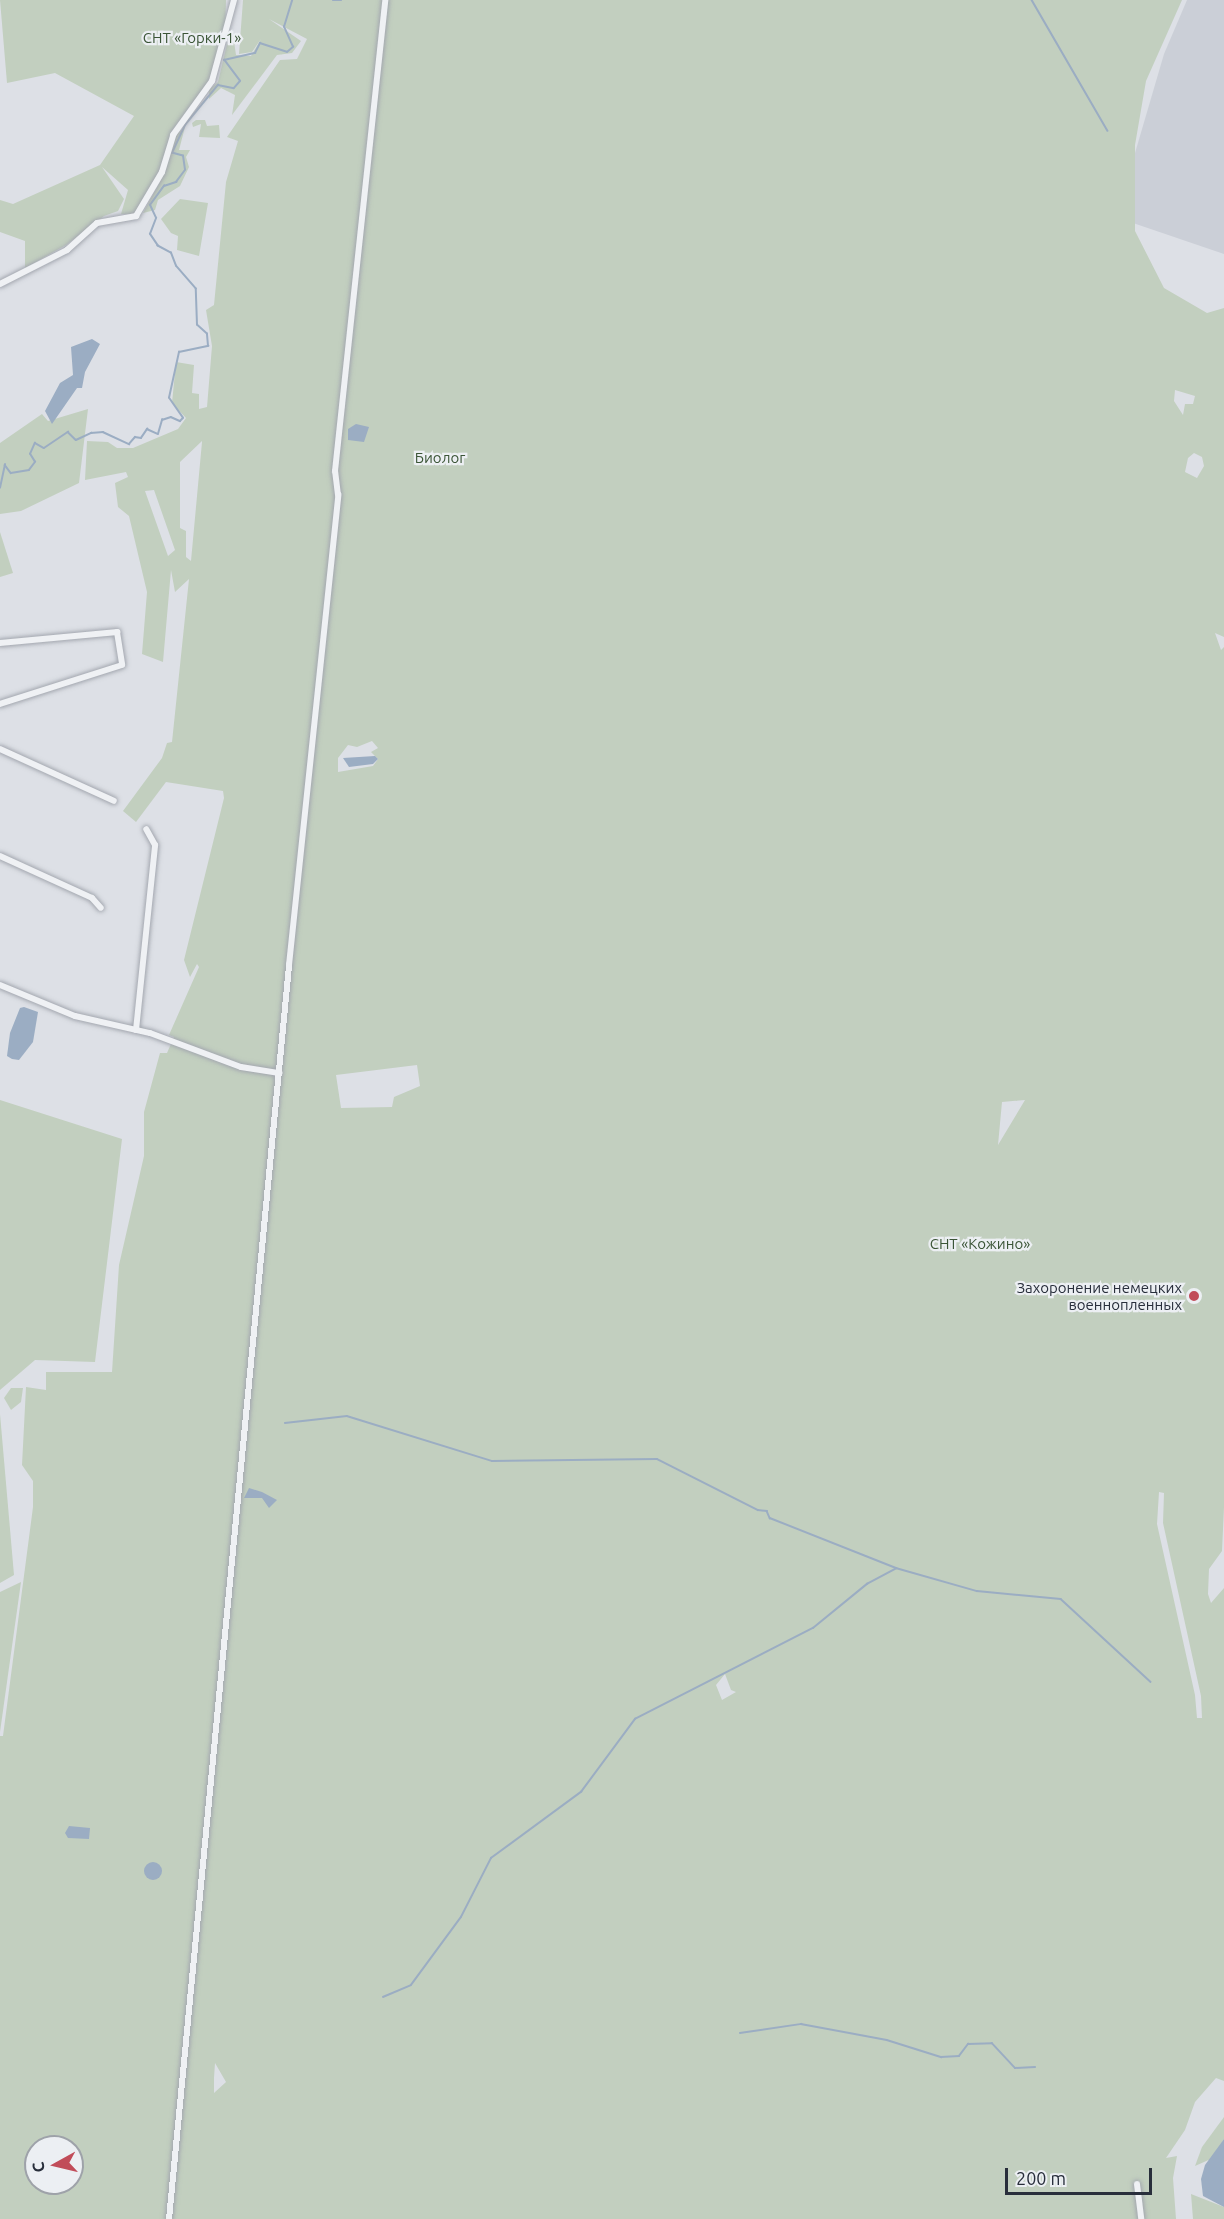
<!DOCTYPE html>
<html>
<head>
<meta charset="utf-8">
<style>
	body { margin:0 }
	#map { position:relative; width:1224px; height:2219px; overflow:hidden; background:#dde0e6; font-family:Ubuntu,sans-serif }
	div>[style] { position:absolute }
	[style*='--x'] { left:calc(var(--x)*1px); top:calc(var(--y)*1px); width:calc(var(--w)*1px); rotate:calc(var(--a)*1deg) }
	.built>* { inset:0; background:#cbcfd7 }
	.green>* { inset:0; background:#c2cfbf }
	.water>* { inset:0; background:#9badc3 }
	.round { border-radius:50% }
	.stream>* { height:1.5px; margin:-0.75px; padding:0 0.75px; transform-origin:0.75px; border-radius:0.75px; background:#9badc3 }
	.roads { filter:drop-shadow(0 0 2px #a3a7af) drop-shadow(0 0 2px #a3a7af) }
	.minor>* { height:6px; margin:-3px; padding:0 3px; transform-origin:3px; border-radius:3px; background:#eff1f4 }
	.dots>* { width:16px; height:16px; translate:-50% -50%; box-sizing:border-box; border:3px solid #eceff3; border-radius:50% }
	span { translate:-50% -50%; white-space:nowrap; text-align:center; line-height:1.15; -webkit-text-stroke:4.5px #eceff3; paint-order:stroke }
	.park-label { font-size:15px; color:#3b5537 }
	.poi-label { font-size:15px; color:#282e3b }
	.right { translate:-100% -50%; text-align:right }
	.north { position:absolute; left:24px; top:2135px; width:60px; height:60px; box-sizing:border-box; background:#eceff3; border:2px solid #9ea2a9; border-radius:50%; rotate:262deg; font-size:16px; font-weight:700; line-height:24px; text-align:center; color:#282e3b }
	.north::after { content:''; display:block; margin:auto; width:21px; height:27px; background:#c14c59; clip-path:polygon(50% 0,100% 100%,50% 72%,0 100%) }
	.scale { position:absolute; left:1005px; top:2168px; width:147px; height:27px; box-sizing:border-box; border:3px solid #282e3b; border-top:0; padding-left:8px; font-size:18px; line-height:21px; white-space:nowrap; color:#282e3b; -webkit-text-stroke:4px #eceff3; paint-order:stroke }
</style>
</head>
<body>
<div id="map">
	<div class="built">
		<i style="clip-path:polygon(1187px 0,1224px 0,1224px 254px,1133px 223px,1135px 153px,1164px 54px)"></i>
	</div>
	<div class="green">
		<i style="clip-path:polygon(0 0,226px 0,225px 36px,208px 82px,171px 132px,157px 179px,135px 214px,121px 214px,128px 190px,102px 167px,124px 199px,118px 211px,104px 216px,66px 245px,25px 268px,25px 241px,0 232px,0 200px,13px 204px,100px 165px,134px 116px,55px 73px,7px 83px)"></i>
		<i style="clip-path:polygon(evenodd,243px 0,1182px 0,1146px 81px,1135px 145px,1135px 231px,1164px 288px,1207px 313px,1224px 308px,1224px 637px,1215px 633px,1221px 650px,1224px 647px,1224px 1507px,1222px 1551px,1209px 1569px,1208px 1594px,1211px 1603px,1224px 1588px,1224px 2081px,1216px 2078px,1195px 2102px,1185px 2130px,1166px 2158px,1177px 2156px,1173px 2178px,1176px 2219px,0 2219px,0 1736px,3px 1736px,33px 1507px,33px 1481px,22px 1465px,26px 1387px,46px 1390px,46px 1372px,112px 1372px,119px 1265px,144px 1156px,144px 1112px,160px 1053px,167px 1053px,174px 1037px,169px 1035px,199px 967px,197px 964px,190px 977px,184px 960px,224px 798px,223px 791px,166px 782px,136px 822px,123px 811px,162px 758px,167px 743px,172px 742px,189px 579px,175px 592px,171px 570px,163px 662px,142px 654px,147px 592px,129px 516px,118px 507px,115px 483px,128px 477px,126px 472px,85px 480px,87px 441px,108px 442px,117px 448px,133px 448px,178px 429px,186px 418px,172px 403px,176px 362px,194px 365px,192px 393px,199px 394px,199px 409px,207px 407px,212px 346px,206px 310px,214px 305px,226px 182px,238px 141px,227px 137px,280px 60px,297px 59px,307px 39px,269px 19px,301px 41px,292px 53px,277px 55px,232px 115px,235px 95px,221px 88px,209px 99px,209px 90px,218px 82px,227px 44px,234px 41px,236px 55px,251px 56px,261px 39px,252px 52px,239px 54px,243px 0,1175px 390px,1195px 396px,1193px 404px,1185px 404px,1183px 415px,1174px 401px,1175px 390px,243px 0,202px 441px,202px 442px,191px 561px,186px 557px,186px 531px,180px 528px,180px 462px,202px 441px,243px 0,1194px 453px,1202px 457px,1204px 466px,1197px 478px,1185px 472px,1188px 458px,1194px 453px,243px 0,154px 490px,175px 550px,168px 556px,145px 491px,154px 490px,243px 0,372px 741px,378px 748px,371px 752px,378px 759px,373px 766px,338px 772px,338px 758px,348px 745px,357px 747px,372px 741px,243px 0,417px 1065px,420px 1086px,394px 1097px,392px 1107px,341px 1108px,336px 1075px,417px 1065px,243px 0,1025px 1100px,998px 1145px,1002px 1102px,1025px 1100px,243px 0,1159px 1492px,1164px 1493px,1163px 1523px,1201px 1696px,1202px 1718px,1197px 1718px,1195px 1695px,1157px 1524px,1159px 1492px,243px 0,725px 1674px,731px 1690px,736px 1692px,722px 1700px,716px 1685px,725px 1674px,243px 0,215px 2063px,226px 2082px,214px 2093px,214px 2078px,215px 2063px,243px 0,36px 2147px,72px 2147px,72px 2183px,36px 2183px,36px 2147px)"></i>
		<i style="clip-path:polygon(196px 120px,205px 120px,207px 126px,219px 125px,220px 138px,199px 137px,201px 124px,193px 127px,192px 123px)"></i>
		<i style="clip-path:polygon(185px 127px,179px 150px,190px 150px,186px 157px,189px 167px,180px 186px,158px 200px,155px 210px,143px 213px,162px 178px,176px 135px)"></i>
		<i style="clip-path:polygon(180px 199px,208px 203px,199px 256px,177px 250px,178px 236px,171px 233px,161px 219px)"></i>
		<i style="clip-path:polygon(88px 409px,79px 483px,21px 511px,0 514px,0 443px,42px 414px,48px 421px)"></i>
		<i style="clip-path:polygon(0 532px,13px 573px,0 577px)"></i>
		<i style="clip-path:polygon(0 1100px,122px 1139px,95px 1362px,35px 1360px,0 1390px)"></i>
		<i style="clip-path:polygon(11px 1388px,23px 1388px,21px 1402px,11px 1410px,4px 1398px)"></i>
		<i style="clip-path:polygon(0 1414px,14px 1575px,0 1583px)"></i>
		<i style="clip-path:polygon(21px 1582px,0 1732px,0 1592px)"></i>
		<i style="clip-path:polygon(1224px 2117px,1224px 2139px,1213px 2158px,1195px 2166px,1202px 2147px)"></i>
		<i style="clip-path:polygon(1191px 2194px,1224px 2207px,1224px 2219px,1193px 2219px)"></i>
	</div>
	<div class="water">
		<i style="clip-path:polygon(92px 339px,100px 344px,85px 372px,82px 388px,77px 388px,52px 424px,45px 411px,60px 383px,73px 375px,71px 347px)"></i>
		<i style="clip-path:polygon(356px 424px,369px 427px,364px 442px,348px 440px,348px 429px)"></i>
		<i style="clip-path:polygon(375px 756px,378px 759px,373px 764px,349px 767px,343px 758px)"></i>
		<i style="clip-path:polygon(24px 1007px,38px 1012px,33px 1042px,19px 1060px,12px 1059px,7px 1056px,10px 1033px,20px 1008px)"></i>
		<i style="clip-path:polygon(249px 1488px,262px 1492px,277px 1500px,269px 1508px,262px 1498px,244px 1498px)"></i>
		<i style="clip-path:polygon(69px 1826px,90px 1828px,89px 1839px,68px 1838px,65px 1833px)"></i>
		<i class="round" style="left:144px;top:1862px;width:18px;height:18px"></i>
		<i style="clip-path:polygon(1224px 2139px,1224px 2207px,1203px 2196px,1201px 2179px,1205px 2165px)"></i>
	</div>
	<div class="stream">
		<i style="--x:333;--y:0;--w:8;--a:0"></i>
		<i style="--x:1032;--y:0;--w:151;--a:59.9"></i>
		<i style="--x:0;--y:488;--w:24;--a:-78"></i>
		<i style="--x:5;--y:465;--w:10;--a:53"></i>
		<i style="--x:11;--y:473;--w:18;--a:-9"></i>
		<i style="--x:29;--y:470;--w:10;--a:-53"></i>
		<i style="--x:35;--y:462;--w:9;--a:-122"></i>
		<i style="--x:30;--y:454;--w:12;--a:-66"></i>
		<i style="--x:35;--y:443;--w:10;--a:29"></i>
		<i style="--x:44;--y:448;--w:29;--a:-34"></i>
		<i style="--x:68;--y:432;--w:11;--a:45"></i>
		<i style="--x:76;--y:440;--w:17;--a:-25"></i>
		<i style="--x:91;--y:433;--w:12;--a:-5"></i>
		<i style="--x:103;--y:432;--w:29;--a:25"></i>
		<i style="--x:129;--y:444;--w:9;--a:-49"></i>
		<i style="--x:135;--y:437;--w:6;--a:9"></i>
		<i style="--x:141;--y:438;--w:11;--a:-56"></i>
		<i style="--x:147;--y:429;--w:12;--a:24"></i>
		<i style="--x:158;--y:434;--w:15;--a:-74"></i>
		<i style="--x:162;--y:420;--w:9;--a:-18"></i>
		<i style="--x:171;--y:417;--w:10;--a:24"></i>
		<i style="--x:180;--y:421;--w:4;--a:-45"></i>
		<i style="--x:183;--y:418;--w:24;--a:-125"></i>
		<i style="--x:169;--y:398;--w:47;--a:-77.7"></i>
		<i style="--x:179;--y:352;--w:30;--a:-12"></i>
		<i style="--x:208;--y:346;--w:12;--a:-95"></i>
		<i style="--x:207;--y:334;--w:13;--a:-138"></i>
		<i style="--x:197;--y:325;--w:36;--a:-92"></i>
		<i style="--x:196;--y:289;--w:30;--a:-131"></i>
		<i style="--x:176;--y:266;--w:14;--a:-111"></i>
		<i style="--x:171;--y:253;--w:15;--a:-152"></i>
		<i style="--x:158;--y:246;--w:14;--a:-124"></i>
		<i style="--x:150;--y:234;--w:17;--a:-69"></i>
		<i style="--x:156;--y:218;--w:14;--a:-115"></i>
		<i style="--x:150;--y:205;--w:24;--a:-54"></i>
		<i style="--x:164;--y:186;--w:13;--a:-18"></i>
		<i style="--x:176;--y:182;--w:15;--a:-53"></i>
		<i style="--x:185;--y:170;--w:14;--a:-98"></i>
		<i style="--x:183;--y:156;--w:11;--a:-165"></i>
		<i style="--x:172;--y:153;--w:31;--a:-65"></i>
		<i style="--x:185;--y:125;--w:52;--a:-50.5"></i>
		<i style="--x:218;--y:85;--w:16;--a:11"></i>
		<i style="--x:234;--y:88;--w:9;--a:-49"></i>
		<i style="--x:240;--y:81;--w:26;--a:-127"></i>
		<i style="--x:224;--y:60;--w:32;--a:-13"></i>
		<i style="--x:255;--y:53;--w:11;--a:-63"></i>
		<i style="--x:260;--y:43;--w:28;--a:18"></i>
		<i style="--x:287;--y:52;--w:8;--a:-40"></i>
		<i style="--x:293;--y:47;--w:22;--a:-114"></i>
		<i style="--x:284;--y:27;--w:28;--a:-73"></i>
		<i style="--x:285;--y:1423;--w:62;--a:-6.4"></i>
		<i style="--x:347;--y:1416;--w:152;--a:17.2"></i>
		<i style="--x:492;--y:1461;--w:165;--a:-0.7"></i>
		<i style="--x:657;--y:1459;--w:113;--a:26.8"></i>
		<i style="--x:758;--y:1510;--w:9;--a:6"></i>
		<i style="--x:767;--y:1511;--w:8;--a:67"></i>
		<i style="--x:770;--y:1518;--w:136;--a:21.6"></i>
		<i style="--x:896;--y:1568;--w:84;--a:15.9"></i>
		<i style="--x:977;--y:1591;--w:84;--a:5.4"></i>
		<i style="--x:1061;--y:1599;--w:122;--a:42.7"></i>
		<i style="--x:383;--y:1997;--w:30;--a:-23"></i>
		<i style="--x:411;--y:1985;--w:84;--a:-53.7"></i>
		<i style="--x:461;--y:1917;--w:66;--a:-63"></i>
		<i style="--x:491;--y:1858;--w:112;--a:-36.3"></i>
		<i style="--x:581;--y:1792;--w:91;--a:-53.5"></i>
		<i style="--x:635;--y:1719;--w:200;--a:-27.1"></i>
		<i style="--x:813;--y:1628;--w:70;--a:-39.2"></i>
		<i style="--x:867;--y:1584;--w:32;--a:-28"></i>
		<i style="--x:740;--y:2033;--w:62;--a:-8.4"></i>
		<i style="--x:801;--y:2024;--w:87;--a:10.5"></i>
		<i style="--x:887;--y:2040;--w:57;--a:17.5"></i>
		<i style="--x:941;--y:2057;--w:18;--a:-3"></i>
		<i style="--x:959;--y:2056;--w:15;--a:-53"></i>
		<i style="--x:968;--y:2044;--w:24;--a:-2"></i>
		<i style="--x:992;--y:2043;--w:34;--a:47"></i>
		<i style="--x:1015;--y:2068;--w:20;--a:-3"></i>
	</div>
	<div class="roads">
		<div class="minor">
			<i style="--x:0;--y:284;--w:75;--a:-26.9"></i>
			<i style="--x:67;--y:250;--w:40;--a:-42"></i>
			<i style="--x:97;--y:223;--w:40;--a:-10"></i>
			<i style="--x:136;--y:216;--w:51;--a:-59.4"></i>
			<i style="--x:162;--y:172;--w:39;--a:-73"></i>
			<i style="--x:173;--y:135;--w:67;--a:-54.2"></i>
			<i style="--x:212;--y:81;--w:84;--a:-74.8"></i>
			<i style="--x:0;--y:643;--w:118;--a:-5.4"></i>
			<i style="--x:117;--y:632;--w:33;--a:81"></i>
			<i style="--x:122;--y:665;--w:128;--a:162.3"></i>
			<i style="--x:0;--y:749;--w:125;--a:24.5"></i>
			<i style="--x:0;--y:856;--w:101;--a:24.5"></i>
			<i style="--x:92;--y:898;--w:13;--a:48"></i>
			<i style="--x:0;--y:985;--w:81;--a:22.5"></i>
			<i style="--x:75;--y:1016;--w:77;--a:12.8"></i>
			<i style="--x:150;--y:1033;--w:97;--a:20.5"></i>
			<i style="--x:241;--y:1067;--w:39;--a:9"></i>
			<i style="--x:136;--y:1030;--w:186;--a:-84.1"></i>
			<i style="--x:155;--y:845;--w:18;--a:-119"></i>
			<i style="--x:1137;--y:2184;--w:35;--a:83"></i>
			<i style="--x:169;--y:2219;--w:1260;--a:-84.53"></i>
			<i style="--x:289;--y:965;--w:473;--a:-84"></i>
			<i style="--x:338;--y:495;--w:24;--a:-97"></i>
			<i style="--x:335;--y:471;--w:474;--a:-83.9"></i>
		</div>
	</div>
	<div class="dots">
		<i style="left:1194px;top:1296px;background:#c14c59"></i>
	</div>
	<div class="park-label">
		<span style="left:192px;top:38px">СНТ «Горки-1»</span>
		<span style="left:440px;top:458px">Биолог</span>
		<span style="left:980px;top:1244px">СНТ «Кожино»</span>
	</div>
	<div class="poi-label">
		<span class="right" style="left:1182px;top:1296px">Захоронение немецких<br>военнопленных</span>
	</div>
	<div class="north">С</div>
	<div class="scale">200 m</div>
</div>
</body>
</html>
